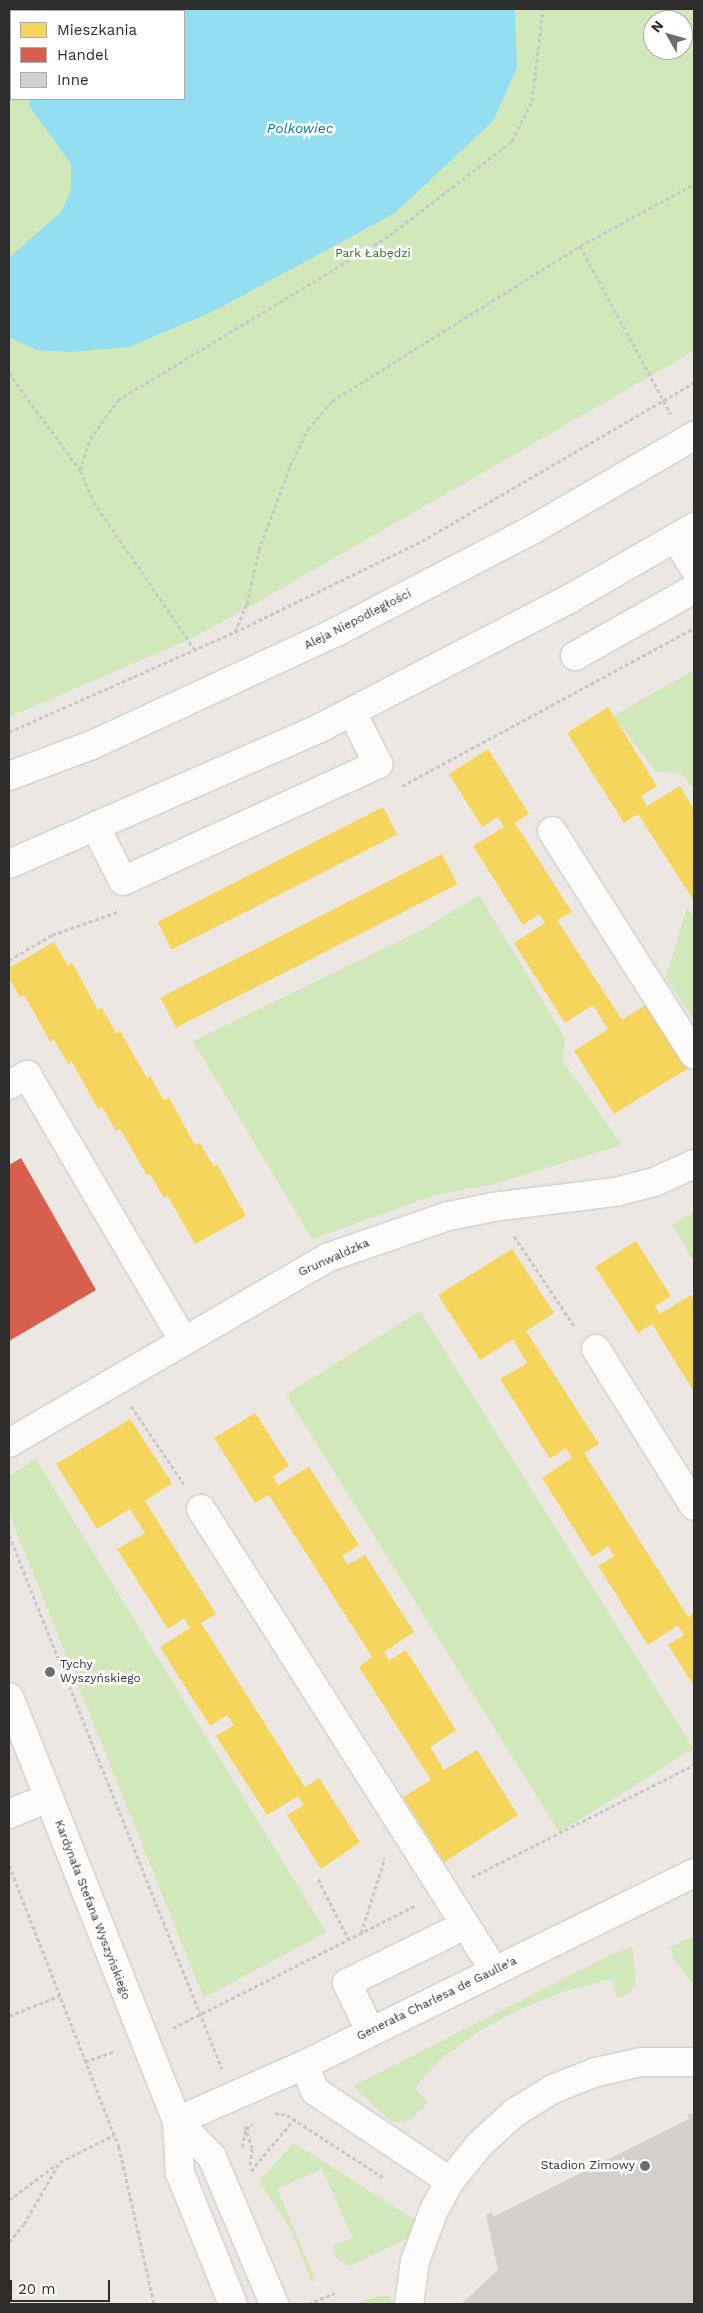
<!DOCTYPE html>
<html>
<head>
<meta charset="utf-8">
<style>
	body { margin:0 }
	#map { position:relative; width:703px; height:2313px; overflow:hidden; background:#ece7e2; font-family:"Work Sans",sans-serif }
	div>[style] { position:absolute }
	[style*='--x'] { left:calc(var(--x)*1px); top:calc(var(--y)*1px); width:calc(var(--w)*1px); rotate:calc(var(--a)*1deg) }
	.green>* { inset:0; background:#d0e8ba; transform-origin:0 0 }
	.water>* { inset:0; background:#93def0 }
	.homes>* { inset:0; background:#f6d55c; transform-origin:0 0 }
	.shops>* { inset:0; background:#d6604d }
	.building>* { inset:0; background:#d2cfcc }
	.path>* { height:3px; margin-top:-1.5px; transform-origin:0; background:repeating-linear-gradient(90deg,#c8c8c8 0 4px,transparent 0 6.5px) }
	.roads { filter:drop-shadow(0 0 1px #c7c6c5) drop-shadow(0 0 1px #c7c6c5) }
	.minor>* { height:28px; margin:-14px; padding:0 14px; transform-origin:14px; border-radius:14px; background:#fcfbfb }
	.dots>* { width:14px; height:14px; translate:-50% -50%; box-sizing:border-box; border:2px solid #fff; border-radius:50% }
	span { translate:-50% -50%; white-space:nowrap; text-align:center; line-height:1.15; -webkit-text-stroke:5px #fff; paint-order:stroke }
	.park-label { font-size:12px; color:#2f7117 }
	.street-label { font-size:12px; color:#2d2d2d }
	.poi-label { font-size:12px; color:#2d2d2d }
	.left { translate:0 -50%; text-align:left }
	.right { translate:-100% -50%; text-align:right }
	.water-label { font-size:14px; color:#057ba9; font-style:italic }
	.frame { position:absolute; inset:0; border:10px solid #2d2d2d; pointer-events:none }
	.legend { position:absolute; left:10px; top:10px; width:175px; height:90px; box-sizing:border-box; background:#fff; border:1px solid #ababab; margin:0; padding:6px 9px; list-style:none; font-size:15px; color:#2d2d2d }
	.legend li { display:flex; align-items:center; gap:10px; height:25px }
	.legend b { width:25px; border:1px solid #ababab }
	.north { position:absolute; left:643px; top:10px; width:50px; height:50px; box-sizing:border-box; background:#fff; border:1px solid #ababab; border-radius:50%; rotate:308deg; font-size:14px; font-weight:700; line-height:20px; text-align:center; color:#2d2d2d }
	.north::after { content:''; display:block; margin:auto; width:18px; height:22px; background:#706e6c; clip-path:polygon(50% 0,100% 100%,50% 72%,0 100%) }
	.scale { position:absolute; left:10px; top:2280px; width:100px; height:22px; box-sizing:border-box; border:2px solid #2d2d2d; border-top:0; padding-left:6px; font-size:15px; line-height:18px; white-space:nowrap; color:#2d2d2d; -webkit-text-stroke:4px #fff; paint-order:stroke }
</style>
</head>
<body>
<div id="map">
	<div class="green">
		<i style="clip-path:polygon(evenodd,9px 9px,694px 9px,694px 351px,244px 610px,192px 638px,9px 717px,9px 9px,11px 11px,184px 11px,184px 99px,11px 99px,11px 11px,9px 9px,653px 20px,683px 20px,683px 50px,653px 50px,653px 20px)"></i>
		<i style="clip-path:polygon(691px 672px,694px 677px,694px 790px,682px 774px,656px 771px,613px 716px)"></i>
		<i style="clip-path:polygon(479px 895px,565px 1038px,562px 1060px,622px 1145px,490px 1185px,435px 1195px,312px 1239px,193px 1041px,422px 930px)"></i>
		<i style="clip-path:polygon(687px 907px,694px 918px,694px 1020px,666px 978px)"></i>
		<i style="clip-path:polygon(694px 1212px,694px 1262px,672px 1225px)"></i>
		<i style="left:420px;top:1311px;width:516px;height:158px;rotate:58deg"></i>
		<i style="clip-path:polygon(35px 1458px,326px 1932px,204px 1998px,9px 1513px,9px 1477px)"></i>
		<i style="clip-path:polygon(694px 1936px,694px 1986px,673px 1957px,671px 1946px)"></i>
		<i style="clip-path:polygon(632px 1947px,636px 1982px,629px 1994px,617px 1998px,612px 1979px,567px 1990px,518px 2010px,479px 2031px,442px 2058px,414px 2088px,428px 2102px,413px 2118px,405px 2122px,392px 2122px,357px 2090px,355px 2085px,612px 1954px)"></i>
		<i style="clip-path:polygon(294px 2143px,417px 2221px,410px 2237px,350px 2266px,337px 2259px,332px 2246px,353px 2238px,322px 2169px,277px 2189px,316px 2281px,312px 2282px,290px 2228px,259px 2181px)"></i>
		<i style="clip-path:polygon(381px 2295px,387px 2295px,394px 2304px,354px 2304px)"></i>
	</div>
	<div class="water">
		<i style="clip-path:polygon(117px 9px,515px 9px,517px 68px,493px 121px,395px 213px,214px 311px,129px 347px,69px 352px,36px 350px,9px 337px,9px 258px,62px 211px,71px 190px,71px 164px,29px 106px,30px 99px,184px 99px,184px 11px,111px 11px)"></i>
	</div>
	<div class="homes">
		<i style="clip-path:polygon(608px 707px,657px 786px,641px 796px,647px 806px,680px 786px,694px 809px,694px 901px,638px 814px,624px 823px,567px 733px)"></i>
		<i style="clip-path:polygon(488px 749px,529px 814px,515px 823px,572px 912px,557px 920px,622px 1020px,649px 1003px,690px 1067px,614px 1114px,574px 1051px,608px 1029px,593px 1005px,565px 1023px,514px 943px,545px 923px,539px 914px,523px 925px,473px 846px,504px 827px,498px 817px,482px 827px,449px 774px)"></i>
		<i style="left:383px;top:807px;width:31px;height:253px;rotate:63deg"></i>
		<i style="left:442px;top:854px;width:34px;height:316px;rotate:63deg"></i>
		<i style="clip-path:polygon(54px 942px,68px 966px,72px 963px,98px 1010px,102px 1008px,116px 1033px,120px 1031px,147px 1078px,150px 1076px,164px 1100px,169px 1098px,195px 1145px,200px 1143px,214px 1167px,217px 1164px,246px 1216px,195px 1244px,168px 1196px,164px 1198px,150px 1174px,147px 1175px,120px 1129px,116px 1131px,102px 1107px,98px 1109px,72px 1062px,68px 1064px,54px 1040px,50px 1041px,24px 995px,20px 997px,9px 978px,9px 968px)"></i>
		<i style="clip-path:polygon(636px 1241px,671px 1296px,655px 1306px,660px 1314px,691px 1295px,694px 1300px,694px 1392px,652px 1324px,638px 1333px,595px 1267px)"></i>
		<i style="clip-path:polygon(512px 1249px,554px 1313px,526px 1331px,599px 1444px,584px 1453px,688px 1617px,694px 1613px,694px 1686px,668px 1645px,684px 1635px,678px 1625px,648px 1645px,598px 1566px,614px 1556px,608px 1546px,592px 1557px,542px 1478px,572px 1458px,566px 1448px,550px 1459px,500px 1379px,527px 1363px,513px 1339px,480px 1360px,438px 1295px)"></i>
		<i style="clip-path:polygon(255px 1413px,289px 1466px,273px 1476px,278px 1485px,309px 1467px,359px 1545px,342px 1556px,348px 1565px,365px 1555px,414px 1632px,384px 1652px,389px 1661px,406px 1650px,456px 1730px,430px 1747px,444px 1770px,477px 1750px,518px 1815px,444px 1862px,403px 1797px,431px 1780px,359px 1667px,372px 1657px,269px 1495px,255px 1503px,214px 1438px)"></i>
		<i style="clip-path:polygon(130px 1419px,172px 1483px,145px 1501px,216px 1614px,201px 1623px,305px 1787px,319px 1778px,360px 1842px,321px 1869px,287px 1815px,304px 1805px,298px 1796px,267px 1815px,216px 1736px,234px 1725px,227px 1715px,210px 1726px,160px 1647px,190px 1628px,184px 1618px,168px 1629px,117px 1549px,145px 1533px,130px 1509px,97px 1529px,56px 1464px)"></i>
	</div>
	<div class="shops">
		<i style="clip-path:polygon(21px 1158px,96px 1290px,9px 1341px,9px 1165px)"></i>
	</div>
	<div class="building">
		<i style="clip-path:polygon(691px 2113px,694px 2117px,694px 2304px,461px 2304px,498px 2270px,486px 2215px,492px 2212px,493px 2217px,689px 2119px,687px 2115px)"></i>
	</div>
	<div class="path">
		<i style="--x:10;--y:9;--w:3;--a:72"></i>
		<i style="--x:73;--y:11;--w:5;--a:-22"></i>
		<i style="--x:9;--y:54;--w:3;--a:-45"></i>
		<i style="--x:580;--y:246;--w:191;--a:61.6"></i>
		<i style="--x:9;--y:373;--w:120;--a:53.8"></i>
		<i style="--x:235;--y:632;--w:30;--a:-67"></i>
		<i style="--x:247;--y:604;--w:55;--a:-77.5"></i>
		<i style="--x:259;--y:550;--w:90;--a:-69.7"></i>
		<i style="--x:290;--y:466;--w:41;--a:-64.1"></i>
		<i style="--x:308;--y:429;--w:37;--a:-49"></i>
		<i style="--x:332;--y:401;--w:292;--a:-32"></i>
		<i style="--x:580;--y:246;--w:130;--a:-28.5"></i>
		<i style="--x:195;--y:650;--w:177;--a:-124.4"></i>
		<i style="--x:95;--y:504;--w:37;--a:-114"></i>
		<i style="--x:80;--y:470;--w:33;--a:-72"></i>
		<i style="--x:90;--y:439;--w:48;--a:-54.3"></i>
		<i style="--x:118;--y:400;--w:318;--a:-31.2"></i>
		<i style="--x:390;--y:235;--w:154;--a:-37.6"></i>
		<i style="--x:512;--y:141;--w:45;--a:-63.4"></i>
		<i style="--x:532;--y:101;--w:93;--a:-83.2"></i>
		<i style="--x:9;--y:732;--w:247;--a:-23.9"></i>
		<i style="--x:235;--y:632;--w:208;--a:-25.9"></i>
		<i style="--x:422;--y:541;--w:315;--a:-30.2"></i>
		<i style="--x:402;--y:786;--w:332;--a:-28.4"></i>
		<i style="--x:9;--y:960;--w:50;--a:-30.2"></i>
		<i style="--x:52;--y:935;--w:69;--a:-19.5"></i>
		<i style="--x:514;--y:1236;--w:110;--a:56.2"></i>
		<i style="--x:131;--y:1406;--w:94;--a:55.8"></i>
		<i style="--x:9;--y:1535;--w:575;--a:68.25"></i>
		<i style="--x:9;--y:1865;--w:303;--a:68.7"></i>
		<i style="--x:119;--y:2147;--w:161;--a:77.4"></i>
		<i style="--x:472;--y:1877;--w:249;--a:-26.8"></i>
		<i style="--x:318;--y:1879;--w:68;--a:63.1"></i>
		<i style="--x:361;--y:1933;--w:79;--a:-72.3"></i>
		<i style="--x:9;--y:2016;--w:54;--a:-21.8"></i>
		<i style="--x:173;--y:2028;--w:273;--a:-26.8"></i>
		<i style="--x:85;--y:2062;--w:33;--a:-20"></i>
		<i style="--x:275;--y:2113;--w:12;--a:9"></i>
		<i style="--x:287;--y:2115;--w:114;--a:32.9"></i>
		<i style="--x:245;--y:2126;--w:23;--a:72"></i>
		<i style="--x:252;--y:2148;--w:18;--a:96"></i>
		<i style="--x:242;--y:2147;--w:18;--a:-77"></i>
		<i style="--x:246;--y:2129;--w:8;--a:-40"></i>
		<i style="--x:251;--y:2171;--w:69;--a:-50.3"></i>
		<i style="--x:9;--y:2200;--w:60;--a:-36.9"></i>
		<i style="--x:9;--y:2242;--w:23;--a:-50"></i>
		<i style="--x:24;--y:2224;--w:72;--a:-59.9"></i>
		<i style="--x:60;--y:2162;--w:60;--a:-26.6"></i>
		<i style="--x:308;--y:2304;--w:29;--a:-22"></i>
	</div>
	<div class="roads">
		<div class="minor">
			<i style="--x:676;--y:539;--w:34;--a:58"></i>
			<i style="--x:575;--y:656;--w:137;--a:-29.4"></i>
			<i style="--x:9;--y:776;--w:91;--a:-20.6"></i>
			<i style="--x:94;--y:744;--w:267;--a:-24.8"></i>
			<i style="--x:336;--y:632;--w:219;--a:-27.5"></i>
			<i style="--x:530;--y:531;--w:190;--a:-30.1"></i>
			<i style="--x:96;--y:828;--w:59;--a:63"></i>
			<i style="--x:123;--y:881;--w:281;--a:-24.6"></i>
			<i style="--x:378;--y:764;--w:58;--a:-116.6"></i>
			<i style="--x:552;--y:831;--w:265;--a:57.6"></i>
			<i style="--x:9;--y:864;--w:342;--a:-23.6"></i>
			<i style="--x:322;--y:727;--w:280;--a:-27.4"></i>
			<i style="--x:571;--y:598;--w:142;--a:-30"></i>
			<i style="--x:9;--y:1085;--w:21;--a:-29"></i>
			<i style="--x:27;--y:1075;--w:308;--a:59.5"></i>
			<i style="--x:596;--y:1349;--w:185;--a:58"></i>
			<i style="--x:9;--y:1443;--w:370;--a:-30.2"></i>
			<i style="--x:329;--y:1257;--w:127;--a:-18.9"></i>
			<i style="--x:449;--y:1216;--w:45;--a:-11.6"></i>
			<i style="--x:493;--y:1207;--w:124;--a:-7"></i>
			<i style="--x:616;--y:1192;--w:39;--a:-15"></i>
			<i style="--x:654;--y:1182;--w:44;--a:-24.2"></i>
			<i style="--x:201;--y:1509;--w:546;--a:57.56"></i>
			<i style="--x:9;--y:1697;--w:456;--a:68.4"></i>
			<i style="--x:177;--y:2121;--w:52;--a:86.7"></i>
			<i style="--x:180;--y:2173;--w:141;--a:68"></i>
			<i style="--x:9;--y:1814;--w:42;--a:-22.3"></i>
			<i style="--x:370;--y:2031;--w:53;--a:-115.6"></i>
			<i style="--x:347;--y:1983;--w:114;--a:-26.1"></i>
			<i style="--x:304;--y:2065;--w:28;--a:67"></i>
			<i style="--x:315;--y:2091;--w:162;--a:33.7"></i>
			<i style="--x:177;--y:2121;--w:139;--a:-23.8"></i>
			<i style="--x:304;--y:2065;--w:435;--a:-26.2"></i>
			<i style="--x:177;--y:2121;--w:50;--a:45.8"></i>
			<i style="--x:212;--y:2157;--w:160;--a:67.1"></i>
			<i style="--x:409;--y:2304;--w:43;--a:-82.1"></i>
			<i style="--x:415;--y:2261;--w:54;--a:-69.6"></i>
			<i style="--x:434;--y:2210;--w:33;--a:-61"></i>
			<i style="--x:450;--y:2181;--w:48;--a:-51"></i>
			<i style="--x:480;--y:2144;--w:46;--a:-42.4"></i>
			<i style="--x:514;--y:2113;--w:46;--a:-31.6"></i>
			<i style="--x:553;--y:2089;--w:46;--a:-21.6"></i>
			<i style="--x:596;--y:2072;--w:46;--a:-12.5"></i>
			<i style="--x:641;--y:2062;--w:53;--a:0"></i>
		</div>
	</div>
	<div class="dots">
		<i style="left:50px;top:1672px;background:#706e6c"></i>
		<i style="left:645px;top:2166px;background:#706e6c"></i>
	</div>
	<div class="park-label">
		<span style="left:373px;top:254px">Park Łabędzi</span>
	</div>
	<div class="street-label">
		<span style="left:358px;top:620px;rotate:-27deg">Aleja Niepodległości</span>
		<span style="left:334px;top:1258px;rotate:-24deg">Grunwaldzka</span>
		<span style="left:92px;top:1910px;rotate:69deg">Kardynała Stefana Wyszyńskiego</span>
		<span style="left:437px;top:1999px;rotate:-26deg">Generała Charlesa de Gaulle'a</span>
	</div>
	<div class="poi-label">
		<span class="left" style="left:60px;top:1672px">Tychy<br>Wyszyńskiego</span>
		<span class="right" style="left:635px;top:2166px">Stadion Zimowy</span>
	</div>
	<div class="water-label">
		<span style="left:300px;top:128px">Polkowiec</span>
	</div>
	<div class="frame"></div>
	<ul class="legend">
	<li><b style="height:14px;background:#f6d55c"></b>Mieszkania</li>
	<li><b style="height:14px;background:#d6604d"></b>Handel</li>
	<li><b style="height:14px;background:#d2cfcc"></b>Inne</li>
	</ul>
	<div class="north">N</div>
	<div class="scale">20 m</div>
</div>
</body>
</html>
